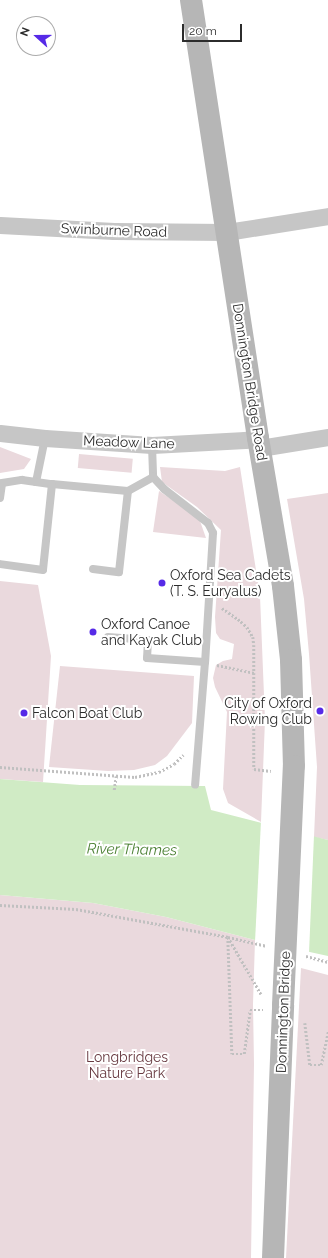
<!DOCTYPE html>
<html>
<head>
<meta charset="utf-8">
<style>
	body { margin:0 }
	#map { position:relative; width:328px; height:1258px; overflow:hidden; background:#fff; font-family:Raleway,sans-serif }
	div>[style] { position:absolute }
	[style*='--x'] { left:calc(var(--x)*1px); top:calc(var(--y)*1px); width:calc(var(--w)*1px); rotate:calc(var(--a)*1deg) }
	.green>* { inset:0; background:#ead9dd; transform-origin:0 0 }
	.water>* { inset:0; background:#d0ebc5 }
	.pier>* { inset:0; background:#fff }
	.path>* { height:2.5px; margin-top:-1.25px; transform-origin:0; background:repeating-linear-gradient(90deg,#c0c0c0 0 2px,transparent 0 4px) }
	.lane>* { height:8px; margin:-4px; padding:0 4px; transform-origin:4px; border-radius:4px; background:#c6c6c6 }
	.street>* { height:17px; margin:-8.5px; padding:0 8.5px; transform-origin:8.5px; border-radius:8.5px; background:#c6c6c6 }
	.secondary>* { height:22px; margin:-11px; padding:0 11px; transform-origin:11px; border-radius:11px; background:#b6b6b6 }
	.secondary-bridge>* { height:22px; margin:-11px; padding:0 11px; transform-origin:11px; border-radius:11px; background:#b6b6b6 }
	.dots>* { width:11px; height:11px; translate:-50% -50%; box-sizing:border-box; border:2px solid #fff; border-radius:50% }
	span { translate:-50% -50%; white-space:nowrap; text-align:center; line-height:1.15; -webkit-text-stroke:4px #fff; paint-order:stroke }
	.street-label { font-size:14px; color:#2c2c2c }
	.poi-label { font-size:14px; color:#2c2c2c }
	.left { translate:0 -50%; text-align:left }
	.right { translate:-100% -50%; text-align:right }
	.park-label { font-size:14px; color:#683a41 }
	.water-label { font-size:15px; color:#4d8236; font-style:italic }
	.north { position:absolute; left:16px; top:16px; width:40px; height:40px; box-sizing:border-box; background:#fff; border:1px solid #ababab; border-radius:50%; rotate:291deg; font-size:11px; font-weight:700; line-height:16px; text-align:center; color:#2c2c2c }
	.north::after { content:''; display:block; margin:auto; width:14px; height:18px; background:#562ae7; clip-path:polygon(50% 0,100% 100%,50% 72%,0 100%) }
	.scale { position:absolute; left:182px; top:24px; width:60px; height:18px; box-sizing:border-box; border:2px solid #2c2c2c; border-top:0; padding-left:5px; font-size:12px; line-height:14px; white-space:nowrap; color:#2c2c2c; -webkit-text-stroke:3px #fff; paint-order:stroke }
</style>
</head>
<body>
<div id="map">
	<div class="green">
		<i style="clip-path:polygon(0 447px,31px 459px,24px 469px,0 473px)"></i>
		<i style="left:79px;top:454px;width:54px;height:14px;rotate:5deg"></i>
		<i style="clip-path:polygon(160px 467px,225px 471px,240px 467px,260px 596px,265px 720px,261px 822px,228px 803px,223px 789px,227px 712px,215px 687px,213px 678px,216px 665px,223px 661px,232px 659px,234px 644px,220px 639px,216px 633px,215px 617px,221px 530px,197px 507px,162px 482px)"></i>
		<i style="clip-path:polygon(159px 491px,180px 505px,200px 521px,206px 538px,153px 532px)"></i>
		<i style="clip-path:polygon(328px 493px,328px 840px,314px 837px,317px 767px,309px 654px,304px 599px,287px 499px)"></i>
		<i style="clip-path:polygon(0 581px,38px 585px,51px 656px,43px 782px,0 779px)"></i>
		<i style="clip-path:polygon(60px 666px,194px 676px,192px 723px,167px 756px,155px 765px,134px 770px,108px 771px,49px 767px)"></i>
		<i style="clip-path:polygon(0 895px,93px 903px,166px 917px,255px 940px,253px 1004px,254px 1064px,251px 1258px,0 1258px)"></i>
		<i style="clip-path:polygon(301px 968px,328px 975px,328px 1258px,286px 1258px)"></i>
	</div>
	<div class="water">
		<i style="clip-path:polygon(0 779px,80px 785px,205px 786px,211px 810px,328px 840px,328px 956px,255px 940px,166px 917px,93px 903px,0 895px)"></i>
	</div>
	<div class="pier">
		<i style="clip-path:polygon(261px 821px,314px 835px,309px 953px,255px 942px)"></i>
	</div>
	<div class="path">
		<i style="--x:222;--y:608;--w:19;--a:35"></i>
		<i style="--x:238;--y:619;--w:12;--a:42"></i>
		<i style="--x:247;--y:627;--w:12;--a:59"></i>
		<i style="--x:253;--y:637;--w:8;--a:83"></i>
		<i style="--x:254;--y:645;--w:28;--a:90"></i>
		<i style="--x:217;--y:665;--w:38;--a:12"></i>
		<i style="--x:254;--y:673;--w:96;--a:90"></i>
		<i style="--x:254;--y:769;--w:17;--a:7"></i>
		<i style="--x:0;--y:767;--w:135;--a:4.2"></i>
		<i style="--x:135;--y:777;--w:25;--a:-12"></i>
		<i style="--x:159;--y:772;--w:17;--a:-28"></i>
		<i style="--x:174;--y:764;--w:13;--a:-45"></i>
		<i style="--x:114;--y:790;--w:14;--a:-82"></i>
		<i style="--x:0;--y:905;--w:76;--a:3"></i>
		<i style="--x:76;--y:909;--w:155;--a:10.4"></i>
		<i style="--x:228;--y:937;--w:39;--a:13"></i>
		<i style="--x:228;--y:937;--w:117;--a:88"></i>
		<i style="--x:232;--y:1054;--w:12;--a:0"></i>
		<i style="--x:244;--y:1054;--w:44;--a:-82.2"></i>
		<i style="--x:250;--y:1010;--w:13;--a:0"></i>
		<i style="--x:228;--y:937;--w:66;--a:59.9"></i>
		<i style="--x:306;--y:956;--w:23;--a:15"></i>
		<i style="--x:305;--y:1023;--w:42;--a:83.2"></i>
		<i style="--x:310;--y:1065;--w:11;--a:0"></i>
		<i style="--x:321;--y:1065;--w:34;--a:-78"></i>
	</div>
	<div class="lane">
		<i style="--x:152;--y:445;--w:32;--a:88"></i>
		<i style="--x:153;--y:477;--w:16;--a:47"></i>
		<i style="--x:164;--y:489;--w:56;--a:37.7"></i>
		<i style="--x:208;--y:523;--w:11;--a:63"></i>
		<i style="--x:213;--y:533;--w:129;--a:93.5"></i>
		<i style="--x:205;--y:662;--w:123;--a:94.6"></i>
		<i style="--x:36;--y:482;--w:45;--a:-78.4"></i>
		<i style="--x:52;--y:484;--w:76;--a:5.3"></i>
		<i style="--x:0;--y:498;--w:15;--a:-82"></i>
		<i style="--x:2;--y:483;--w:20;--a:-9"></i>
		<i style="--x:22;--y:480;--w:30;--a:8"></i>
		<i style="--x:52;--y:484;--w:86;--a:96"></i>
		<i style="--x:43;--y:570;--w:43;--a:-172.1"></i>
		<i style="--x:93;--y:569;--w:26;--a:7"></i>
		<i style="--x:119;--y:572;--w:81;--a:-83.7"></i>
		<i style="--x:128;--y:491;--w:29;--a:-29"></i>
		<i style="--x:108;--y:637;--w:40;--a:4.3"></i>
		<i style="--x:148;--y:640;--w:18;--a:93"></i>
		<i style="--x:147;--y:658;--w:58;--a:3.9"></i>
	</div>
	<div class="street">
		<i style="--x:0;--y:225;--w:114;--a:3"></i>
		<i style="--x:114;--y:231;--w:113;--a:0.5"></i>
		<i style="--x:227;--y:232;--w:102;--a:-9"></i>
		<i style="--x:0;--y:433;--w:45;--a:6.3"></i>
		<i style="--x:45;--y:438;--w:107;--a:3.7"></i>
		<i style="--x:152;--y:445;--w:93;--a:-3.1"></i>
		<i style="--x:245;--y:440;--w:13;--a:-9"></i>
		<i style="--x:260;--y:448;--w:69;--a:-9.2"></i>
	</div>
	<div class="secondary">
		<i style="--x:191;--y:0;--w:443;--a:81.3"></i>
		<i style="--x:258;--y:438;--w:150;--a:80.4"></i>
		<i style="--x:283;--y:586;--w:74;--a:83.8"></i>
		<i style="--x:291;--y:660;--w:106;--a:88.4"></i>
		<i style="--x:273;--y:1258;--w:253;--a:-87.7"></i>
	</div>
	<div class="secondary-bridge">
		<i style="--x:283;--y:1005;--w:239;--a:-87.4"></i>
	</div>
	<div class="dots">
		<i style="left:162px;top:583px;background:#562ae7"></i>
		<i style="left:93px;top:632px;background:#562ae7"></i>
		<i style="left:320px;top:711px;background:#562ae7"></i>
		<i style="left:24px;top:713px;background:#562ae7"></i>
	</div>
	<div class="street-label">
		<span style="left:114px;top:230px;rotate:2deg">Swinburne Road</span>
		<span style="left:250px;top:382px;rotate:81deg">Donnington Bridge Road</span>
		<span style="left:129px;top:442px;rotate:2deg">Meadow Lane</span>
		<span style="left:283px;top:1012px;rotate:-88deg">Donnington Bridge</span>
	</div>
	<div class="poi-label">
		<span class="left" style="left:170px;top:583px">Oxford Sea Cadets<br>(T. S. Euryalus)</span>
		<span class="left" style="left:101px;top:632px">Oxford Canoe<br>and Kayak Club</span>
		<span class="right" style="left:312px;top:711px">City of Oxford<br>Rowing Club</span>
		<span class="left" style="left:32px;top:713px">Falcon Boat Club</span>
	</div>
	<div class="park-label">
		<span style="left:127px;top:1065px">Longbridges<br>Nature Park</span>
	</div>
	<div class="water-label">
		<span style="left:132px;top:850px;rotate:1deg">River Thames</span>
	</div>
	<div class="north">N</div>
	<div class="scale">20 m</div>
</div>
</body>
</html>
